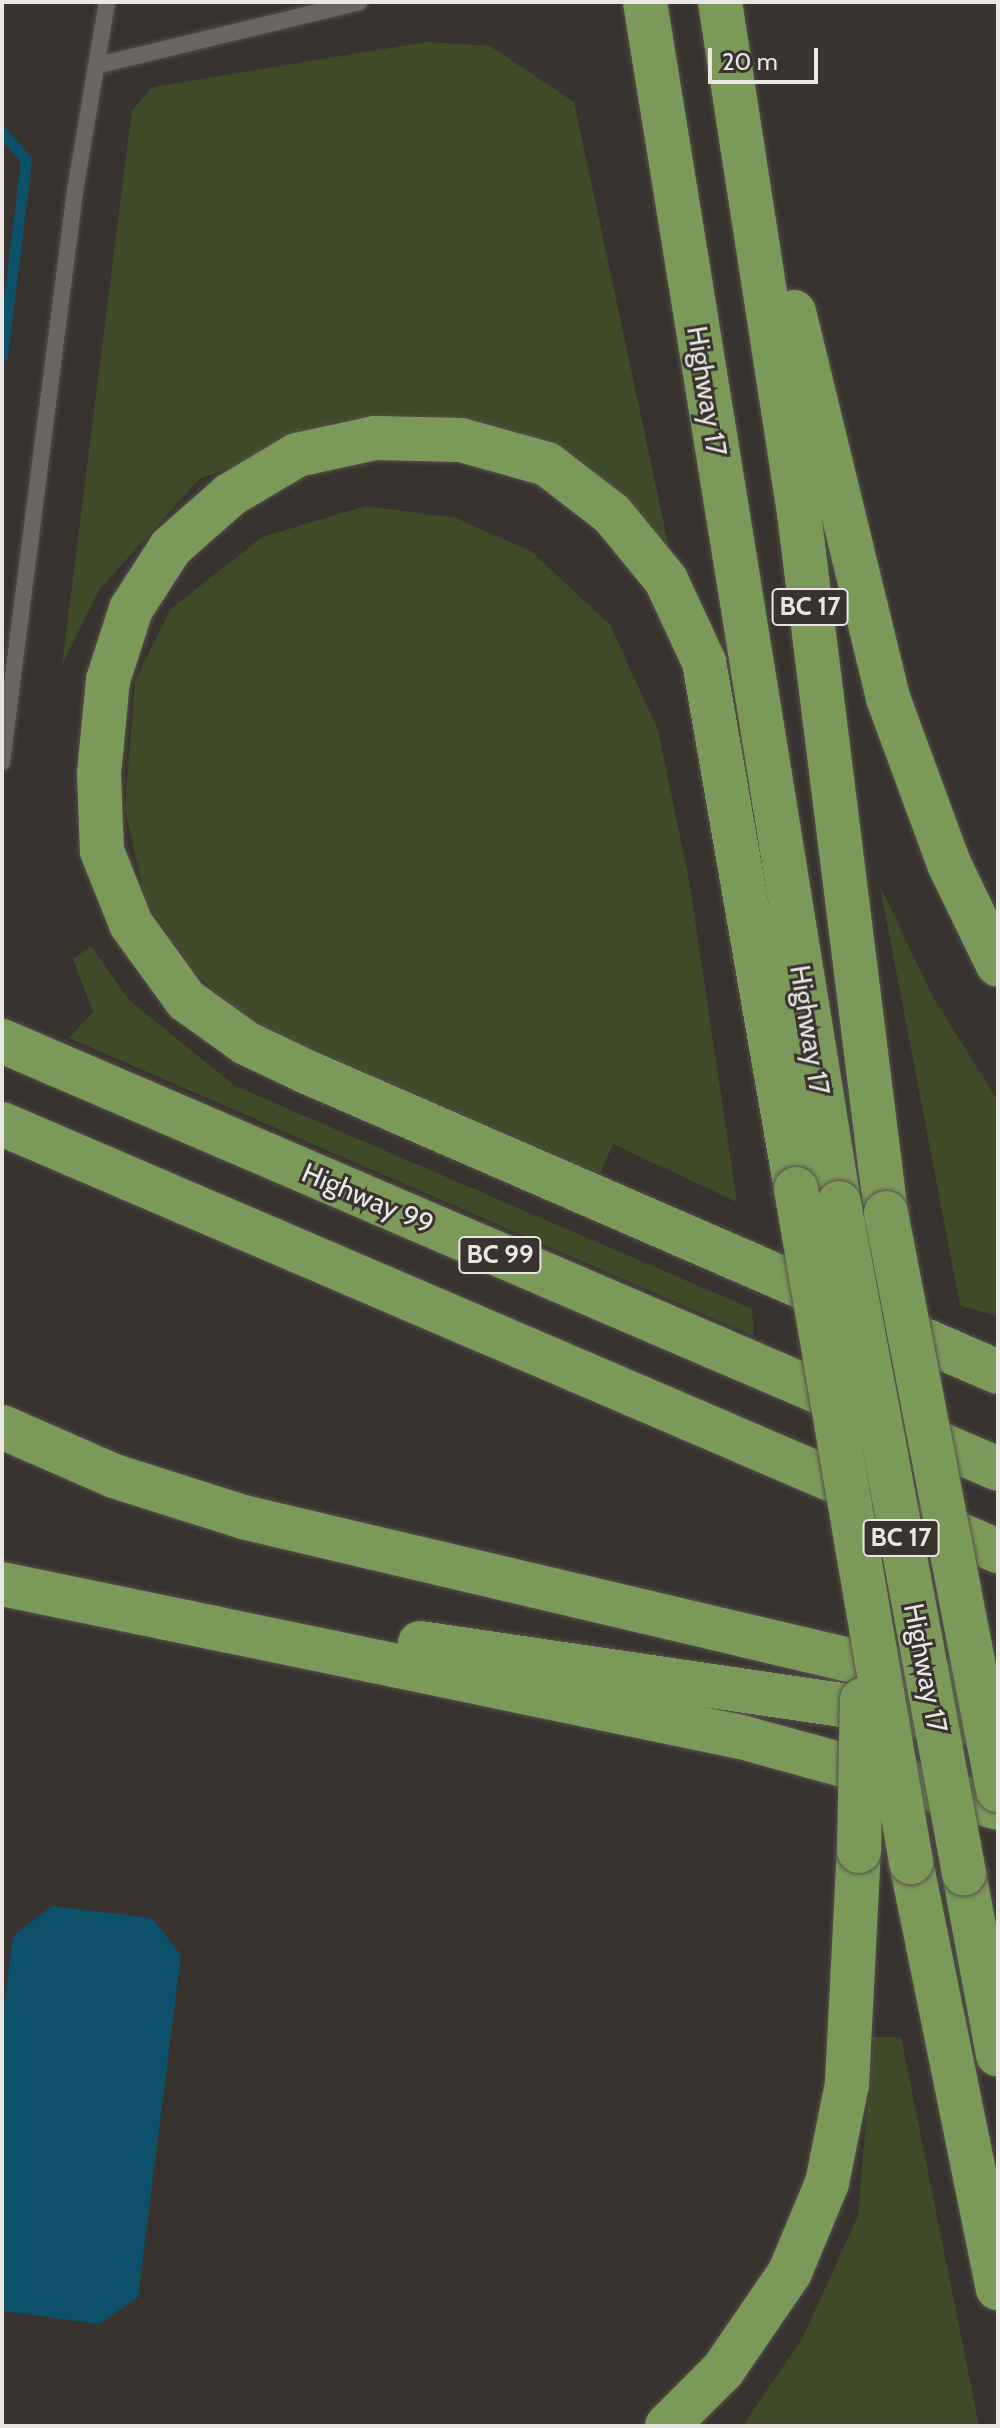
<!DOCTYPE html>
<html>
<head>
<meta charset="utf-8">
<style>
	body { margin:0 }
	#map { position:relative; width:1000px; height:2428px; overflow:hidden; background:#38332f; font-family:Cabin,sans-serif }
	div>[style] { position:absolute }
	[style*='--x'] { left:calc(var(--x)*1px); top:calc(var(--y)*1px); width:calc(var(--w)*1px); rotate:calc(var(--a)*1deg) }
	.green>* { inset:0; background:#3f4b28 }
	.water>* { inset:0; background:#0c506a }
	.stream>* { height:11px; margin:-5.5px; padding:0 5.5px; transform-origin:5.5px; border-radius:5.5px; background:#0c506a }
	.roads { filter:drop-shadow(0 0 2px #54504d) drop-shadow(0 0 2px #54504d) }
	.lane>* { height:16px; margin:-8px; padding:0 8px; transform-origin:8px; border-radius:8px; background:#6b6561 }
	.highway>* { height:44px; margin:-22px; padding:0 22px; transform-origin:22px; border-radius:22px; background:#7b9a5a }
	.bridges { filter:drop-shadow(0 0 2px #54504d) drop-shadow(0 0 2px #54504d) }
	.highway-bridge>* { height:44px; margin:-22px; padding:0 22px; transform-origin:22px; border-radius:22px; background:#7b9a5a }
	span { translate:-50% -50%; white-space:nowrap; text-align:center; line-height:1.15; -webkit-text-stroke:6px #38332f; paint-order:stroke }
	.shield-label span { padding:2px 6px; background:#38332f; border:2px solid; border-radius:6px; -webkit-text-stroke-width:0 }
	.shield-label { font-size:26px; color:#eae6e4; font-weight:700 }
	.street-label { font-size:28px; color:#eae6e4 }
	.frame { position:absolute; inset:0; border:4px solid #eae6e4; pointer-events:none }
	.scale { position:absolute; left:708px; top:48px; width:110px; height:36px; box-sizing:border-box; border:4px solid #eae6e4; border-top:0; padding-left:10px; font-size:24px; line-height:28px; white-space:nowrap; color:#eae6e4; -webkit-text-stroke:6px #38332f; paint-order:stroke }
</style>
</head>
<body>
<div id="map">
	<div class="green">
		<i style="clip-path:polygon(427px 42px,490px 46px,574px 102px,674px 571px,559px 452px,294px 443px,199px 479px,99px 590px,62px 665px,132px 110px,153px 87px)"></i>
		<i style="clip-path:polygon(366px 506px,456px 518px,532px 552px,610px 625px,658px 730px,689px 880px,737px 1202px,613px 1144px,597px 1180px,241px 1019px,192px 969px,146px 902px,125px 809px,135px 681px,171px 609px,262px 537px)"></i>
		<i style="clip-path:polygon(880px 886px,933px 997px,998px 1101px,998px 1317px,960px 1305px)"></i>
		<i style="clip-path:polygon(91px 946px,129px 1000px,235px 1086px,752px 1309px,754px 1336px,69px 1038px,93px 1012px,73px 959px)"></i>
		<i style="clip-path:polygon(873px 2037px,901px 2037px,979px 2426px,743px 2426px,803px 2337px,858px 2216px)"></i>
	</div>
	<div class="water">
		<i style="clip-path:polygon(52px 1906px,152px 1918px,181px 1955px,138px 2297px,100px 2324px,2px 2311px,2px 2022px,13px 1936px)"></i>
	</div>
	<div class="stream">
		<i style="--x:2;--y:132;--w:37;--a:49"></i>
		<i style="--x:26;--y:160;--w:197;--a:97"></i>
	</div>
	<div class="roads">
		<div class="lane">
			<i style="--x:99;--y:65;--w:268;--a:-13.6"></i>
			<i style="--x:2;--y:762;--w:576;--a:-82.71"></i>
			<i style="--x:75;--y:191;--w:192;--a:-80.4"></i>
		</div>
		<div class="highway">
			<i style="--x:645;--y:2;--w:1217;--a:80.82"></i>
			<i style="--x:720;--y:2;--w:517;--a:81.21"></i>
			<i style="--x:799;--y:513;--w:705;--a:82.92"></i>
			<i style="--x:794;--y:312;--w:397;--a:76.3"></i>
			<i style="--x:888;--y:698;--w:177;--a:69.8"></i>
			<i style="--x:949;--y:864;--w:112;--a:64.1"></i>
			<i style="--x:2;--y:1041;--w:1084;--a:23.25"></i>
			<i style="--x:2;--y:1124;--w:1084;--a:23.21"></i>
			<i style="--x:796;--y:1189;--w:535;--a:-99.9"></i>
			<i style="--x:704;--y:662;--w:90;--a:-114.9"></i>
			<i style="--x:666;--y:580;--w:85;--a:-129.3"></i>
			<i style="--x:612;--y:514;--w:82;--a:-142.4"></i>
			<i style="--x:547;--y:464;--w:89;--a:-164.4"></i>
			<i style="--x:461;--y:440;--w:86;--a:-178.7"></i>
			<i style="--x:375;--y:438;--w:80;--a:167.7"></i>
			<i style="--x:297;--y:455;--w:78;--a:149.2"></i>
			<i style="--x:230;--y:495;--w:79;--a:138.6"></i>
			<i style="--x:171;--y:547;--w:74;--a:122.8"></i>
			<i style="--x:131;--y:609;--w:75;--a:107.9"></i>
			<i style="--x:108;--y:680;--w:94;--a:95.5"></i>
			<i style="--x:99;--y:774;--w:77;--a:87.8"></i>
			<i style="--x:102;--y:851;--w:79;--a:68.3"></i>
			<i style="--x:131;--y:924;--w:94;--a:54.1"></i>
			<i style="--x:186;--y:1000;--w:74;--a:35.6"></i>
			<i style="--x:246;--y:1043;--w:68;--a:25.4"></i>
			<i style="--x:307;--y:1072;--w:753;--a:23.47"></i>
			<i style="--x:2;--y:1427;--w:122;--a:23.6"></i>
			<i style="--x:114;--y:1476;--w:135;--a:17.6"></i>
			<i style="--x:243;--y:1517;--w:776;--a:13.27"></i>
			<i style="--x:2;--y:1584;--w:755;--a:11.7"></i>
			<i style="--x:741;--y:1737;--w:267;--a:15.4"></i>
			<i style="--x:420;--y:1643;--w:584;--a:8.37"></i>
			<i style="--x:911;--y:1862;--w:435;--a:78.5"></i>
			<i style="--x:964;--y:1873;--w:185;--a:79.4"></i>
			<i style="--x:667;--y:2426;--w:79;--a:-45"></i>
			<i style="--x:723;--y:2370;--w:119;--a:-55.6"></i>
			<i style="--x:790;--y:2272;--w:96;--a:-67.4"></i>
			<i style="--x:827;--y:2183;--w:101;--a:-78.6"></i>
			<i style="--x:847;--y:2084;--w:233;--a:-87.1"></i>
		</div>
	</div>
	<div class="bridges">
		<div class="highway-bridge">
			<i style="--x:796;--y:1189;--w:683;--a:80.3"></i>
			<i style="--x:839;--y:1203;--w:682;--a:79.43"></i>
			<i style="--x:886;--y:1213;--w:588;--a:79.02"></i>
			<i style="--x:859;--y:1851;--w:151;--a:-88.9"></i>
		</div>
	</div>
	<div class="shield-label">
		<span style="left:810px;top:607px">BC 17</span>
		<span style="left:500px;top:1255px">BC 99</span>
		<span style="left:901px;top:1538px">BC 17</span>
	</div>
	<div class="street-label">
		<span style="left:707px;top:391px;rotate:81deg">Highway 17</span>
		<span style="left:810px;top:1030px;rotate:81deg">Highway 17</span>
		<span style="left:368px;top:1198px;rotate:23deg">Highway 99</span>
		<span style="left:926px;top:1668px;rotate:79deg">Highway 17</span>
	</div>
	<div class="frame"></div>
	<div class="scale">20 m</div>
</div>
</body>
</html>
